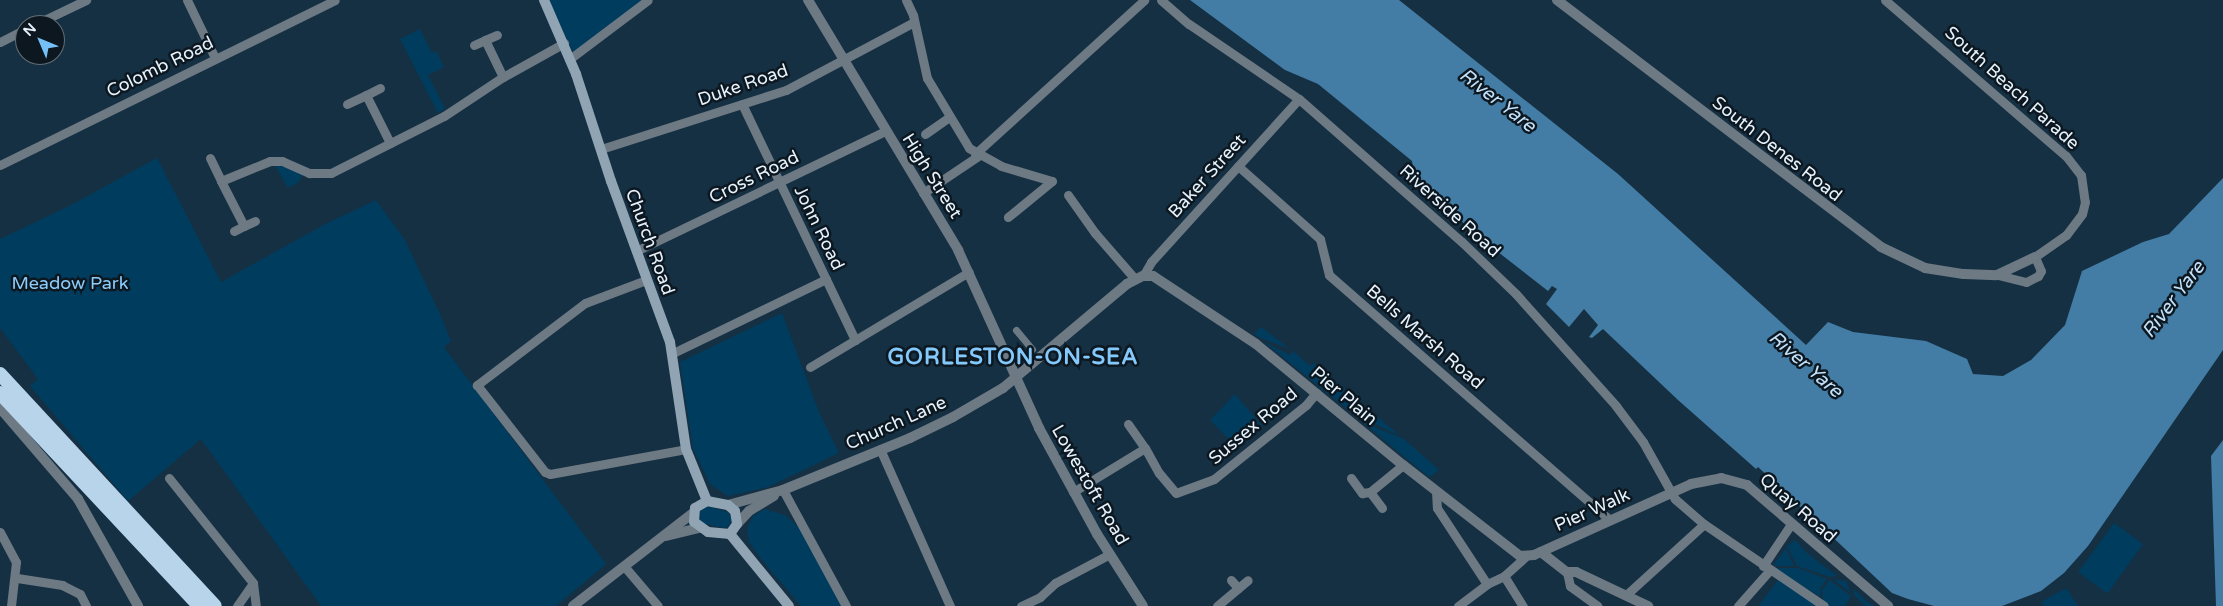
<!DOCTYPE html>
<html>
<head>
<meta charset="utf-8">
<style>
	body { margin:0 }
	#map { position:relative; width:2223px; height:606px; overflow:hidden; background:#153043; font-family:"Varela Round",sans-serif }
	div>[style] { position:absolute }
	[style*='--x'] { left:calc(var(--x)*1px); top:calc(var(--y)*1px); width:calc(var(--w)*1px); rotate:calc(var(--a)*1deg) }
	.green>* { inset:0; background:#003c5e; transform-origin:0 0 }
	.water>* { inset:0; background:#437ca4 }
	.pedestrian>* { height:7px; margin:-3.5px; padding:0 3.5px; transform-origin:3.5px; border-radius:3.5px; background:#6d7983 }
	.minor>* { height:9px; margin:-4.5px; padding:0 4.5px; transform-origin:4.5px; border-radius:4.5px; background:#6d7983 }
	.tertiary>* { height:10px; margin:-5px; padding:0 5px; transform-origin:5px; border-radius:5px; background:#6d7983 }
	.secondary>* { height:10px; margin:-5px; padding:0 5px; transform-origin:5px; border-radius:5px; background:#90a4b4 }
	.trunk>* { height:14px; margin:-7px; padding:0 7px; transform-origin:7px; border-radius:7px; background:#b7d4eb }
	span { translate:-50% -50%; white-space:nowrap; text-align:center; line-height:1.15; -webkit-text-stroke:5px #0c1720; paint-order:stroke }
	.street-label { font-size:18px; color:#e6f3fd }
	.park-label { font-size:18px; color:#8dcdfc }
	.water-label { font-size:19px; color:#c3e2fa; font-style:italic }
	.district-label { font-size:22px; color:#84c9fb; font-weight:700; letter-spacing:1px }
	.north { position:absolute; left:15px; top:15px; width:50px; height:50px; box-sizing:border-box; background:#0c1720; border:1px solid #636f78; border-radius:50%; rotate:315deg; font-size:14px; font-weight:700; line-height:20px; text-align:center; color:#e6f3fd }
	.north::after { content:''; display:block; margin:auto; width:18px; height:22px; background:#75c0f6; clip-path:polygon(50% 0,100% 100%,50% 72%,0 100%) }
</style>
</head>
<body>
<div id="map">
	<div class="green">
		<i style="clip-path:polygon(548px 0,648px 0,574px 54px)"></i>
		<i style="clip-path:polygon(420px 29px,432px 53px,436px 51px,444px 67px,428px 75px,445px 109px,438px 113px,400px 39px)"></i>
		<i style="clip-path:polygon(157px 158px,221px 282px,325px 224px,376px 200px,405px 240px,439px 312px,451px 341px,444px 347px,606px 564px,556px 606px,321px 606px,201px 439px,128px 501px,30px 386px,38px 379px,0 328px,0 239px,71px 205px)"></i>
		<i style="clip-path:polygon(274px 164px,303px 173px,299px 182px,288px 188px)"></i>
		<i style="clip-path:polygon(782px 313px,819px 412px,839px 453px,768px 487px,728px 496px,710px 484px,693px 449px,680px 362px)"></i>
		<i style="clip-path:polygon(1261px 327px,1290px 349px,1258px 337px,1254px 334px)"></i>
		<i style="clip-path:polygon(1264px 342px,1290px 355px,1293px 351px,1310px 366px,1314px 363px,1400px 436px,1353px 414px)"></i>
		<i style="clip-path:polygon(1235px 394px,1263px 427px,1237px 448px,1210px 420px)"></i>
		<i style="clip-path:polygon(1362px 422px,1404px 439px,1439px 470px,1429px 477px)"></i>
		<i style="clip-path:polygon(706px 506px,728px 512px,732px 519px,729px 526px,724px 528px,701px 523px,699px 513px)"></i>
		<i style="clip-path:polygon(764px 509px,785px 515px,802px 530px,842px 606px,801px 606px,761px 559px,749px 542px,747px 528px,753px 516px)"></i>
		<i style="left:2114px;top:523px;width:36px;height:61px;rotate:36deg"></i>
		<i style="clip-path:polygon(1795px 540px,1807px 553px,1837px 576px,1830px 577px,1797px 566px,1787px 546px)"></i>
		<i style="clip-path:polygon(1786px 548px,1794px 566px,1775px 566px,1774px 564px)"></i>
		<i style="clip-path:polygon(1775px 568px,1798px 568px,1827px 579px,1821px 587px,1820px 597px)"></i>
		<i style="clip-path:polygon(1779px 579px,1817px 606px,1758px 606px)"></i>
		<i style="clip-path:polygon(1833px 579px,1846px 581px,1851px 593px)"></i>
		<i style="clip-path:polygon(1830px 580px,1851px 596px,1845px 606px,1830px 606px,1823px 601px,1822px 590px)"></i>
		<i style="clip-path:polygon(2066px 588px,2078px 606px,2044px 606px,2041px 602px)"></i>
		<i style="clip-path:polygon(1854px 589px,1867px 602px,1875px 606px,1865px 606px,1854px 595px)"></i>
	</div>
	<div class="water">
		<i style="clip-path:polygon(1190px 0,1399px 0,1618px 174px,1806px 345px,1828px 322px,1853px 332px,1926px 341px,1967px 359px,1973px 374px,2003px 376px,2031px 360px,2065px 325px,2082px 271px,2143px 242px,2169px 234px,2223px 178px,2223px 350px,2088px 546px,2064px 573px,2041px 591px,2002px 606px,1934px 606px,1908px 599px,1892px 593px,1758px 467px,1756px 469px,1678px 400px,1603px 329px,1592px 338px,1589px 337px,1598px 325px,1584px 309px,1569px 327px,1546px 304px,1557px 289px,1552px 286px,1548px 291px,1475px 234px,1414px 176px,1412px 161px,1318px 84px,1285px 70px)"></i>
		<i style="clip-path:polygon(2223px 440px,2223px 606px,2216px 606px,2211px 456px)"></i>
	</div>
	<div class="pedestrian">
		<i style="--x:1016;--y:330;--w:25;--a:50"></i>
	</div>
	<div class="minor">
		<i style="--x:187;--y:0;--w:64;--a:64.2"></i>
		<i style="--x:906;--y:0;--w:17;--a:65"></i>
		<i style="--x:913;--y:15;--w:65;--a:77.5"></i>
		<i style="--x:927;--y:78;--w:82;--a:59"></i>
		<i style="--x:969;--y:148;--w:37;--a:29"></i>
		<i style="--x:1001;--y:166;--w:53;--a:16.4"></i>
		<i style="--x:1052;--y:181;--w:57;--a:140.7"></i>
		<i style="--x:1161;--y:0;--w:37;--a:41"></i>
		<i style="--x:1189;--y:24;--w:133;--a:34.3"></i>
		<i style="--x:1299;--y:99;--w:217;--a:41.3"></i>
		<i style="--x:1462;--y:242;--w:75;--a:43.9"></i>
		<i style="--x:1516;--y:294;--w:150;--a:48.2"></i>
		<i style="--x:1616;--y:406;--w:45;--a:53.1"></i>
		<i style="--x:1643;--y:442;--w:65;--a:60.7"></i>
		<i style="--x:1675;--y:499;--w:38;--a:41"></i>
		<i style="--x:1704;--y:524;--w:145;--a:34.3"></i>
		<i style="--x:1885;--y:0;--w:239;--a:40.8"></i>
		<i style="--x:2066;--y:156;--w:24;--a:52"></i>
		<i style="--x:2081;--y:175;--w:27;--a:82"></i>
		<i style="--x:2085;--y:202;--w:12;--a:104"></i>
		<i style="--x:2082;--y:214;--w:26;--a:127"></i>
		<i style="--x:2066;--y:235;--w:38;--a:145"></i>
		<i style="--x:2035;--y:257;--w:15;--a:67"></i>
		<i style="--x:2041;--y:271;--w:6;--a:121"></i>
		<i style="--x:2038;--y:276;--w:13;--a:153"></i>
		<i style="--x:2026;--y:282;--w:30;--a:-166"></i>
		<i style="--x:34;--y:25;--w:58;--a:-25.7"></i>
		<i style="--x:485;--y:40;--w:13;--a:-23"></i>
		<i style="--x:0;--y:42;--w:28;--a:-27"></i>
		<i style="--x:474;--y:45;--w:12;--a:-24"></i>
		<i style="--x:485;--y:40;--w:41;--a:64.1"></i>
		<i style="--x:571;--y:58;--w:96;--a:-37"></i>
		<i style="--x:380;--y:88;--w:16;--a:153"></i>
		<i style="--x:366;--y:95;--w:54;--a:63.4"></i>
		<i style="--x:347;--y:104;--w:21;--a:-25"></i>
		<i style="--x:742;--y:104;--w:262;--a:64.4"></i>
		<i style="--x:925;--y:134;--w:29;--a:-35"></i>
		<i style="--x:601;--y:149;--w:194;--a:-17.7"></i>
		<i style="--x:786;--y:90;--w:145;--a:-28"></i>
		<i style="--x:975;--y:154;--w:229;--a:-42.3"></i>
		<i style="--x:210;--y:158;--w:25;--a:64"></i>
		<i style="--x:0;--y:165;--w:373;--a:-26.2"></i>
		<i style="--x:1238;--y:166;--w:110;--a:41.7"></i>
		<i style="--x:1320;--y:239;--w:37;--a:76"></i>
		<i style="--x:1329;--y:275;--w:373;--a:41.1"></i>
		<i style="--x:923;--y:193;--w:66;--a:-33.9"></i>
		<i style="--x:1068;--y:195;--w:47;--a:54.6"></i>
		<i style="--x:1095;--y:233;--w:61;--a:49"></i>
		<i style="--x:255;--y:221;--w:12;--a:156"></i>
		<i style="--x:244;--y:226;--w:51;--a:-117.1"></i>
		<i style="--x:221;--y:181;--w:53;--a:-22.2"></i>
		<i style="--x:270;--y:161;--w:12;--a:0"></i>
		<i style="--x:282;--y:161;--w:30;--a:24"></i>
		<i style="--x:309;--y:173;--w:22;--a:0"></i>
		<i style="--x:331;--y:173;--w:127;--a:-26.8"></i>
		<i style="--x:444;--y:116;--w:71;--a:-33.5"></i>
		<i style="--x:503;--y:77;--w:70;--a:-29.1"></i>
		<i style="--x:234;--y:231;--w:11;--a:-27"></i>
		<i style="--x:636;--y:251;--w:276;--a:-25.7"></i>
		<i style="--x:1143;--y:276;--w:16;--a:-60"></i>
		<i style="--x:1151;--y:262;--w:220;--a:-47.8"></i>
		<i style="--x:646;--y:280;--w:65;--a:159.3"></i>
		<i style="--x:585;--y:303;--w:136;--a:142.8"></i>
		<i style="--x:477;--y:385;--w:110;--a:52"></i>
		<i style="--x:545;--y:472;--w:5;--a:22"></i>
		<i style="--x:550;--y:474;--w:138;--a:-10.4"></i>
		<i style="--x:673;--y:353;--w:170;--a:-25.8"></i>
		<i style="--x:810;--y:367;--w:185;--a:-30.9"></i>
		<i style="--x:1128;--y:424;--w:29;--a:55"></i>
		<i style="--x:880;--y:449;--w:172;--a:66"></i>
		<i style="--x:169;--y:478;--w:134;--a:51.3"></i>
		<i style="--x:1351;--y:478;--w:19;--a:54"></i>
		<i style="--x:1362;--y:493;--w:8;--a:-7"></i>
		<i style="--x:1370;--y:492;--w:43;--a:-39.3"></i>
		<i style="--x:783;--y:490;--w:132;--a:61.5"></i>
		<i style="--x:1436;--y:491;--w:17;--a:87"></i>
		<i style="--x:1437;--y:508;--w:91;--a:56.7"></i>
		<i style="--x:1073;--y:492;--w:84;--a:-31.4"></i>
		<i style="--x:1145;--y:448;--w:29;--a:61"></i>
		<i style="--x:1159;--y:473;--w:26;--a:50"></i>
		<i style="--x:1176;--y:493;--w:40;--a:-20.2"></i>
		<i style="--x:1214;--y:479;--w:118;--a:-38.8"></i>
		<i style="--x:1306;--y:405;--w:16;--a:-50"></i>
		<i style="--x:1370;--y:492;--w:20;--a:53"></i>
		<i style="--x:0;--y:532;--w:34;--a:62"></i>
		<i style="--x:16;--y:562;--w:44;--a:96.5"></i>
		<i style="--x:624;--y:566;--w:52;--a:49.6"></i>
		<i style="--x:1763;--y:566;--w:50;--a:-56.3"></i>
		<i style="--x:1567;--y:572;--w:14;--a:78"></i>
		<i style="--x:1570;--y:586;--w:34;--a:36"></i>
		<i style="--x:1504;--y:576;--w:36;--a:58"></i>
		<i style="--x:17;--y:578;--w:46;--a:8.8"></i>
		<i style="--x:62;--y:585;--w:20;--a:27"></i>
		<i style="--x:80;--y:594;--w:13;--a:63"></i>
		<i style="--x:1231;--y:580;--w:11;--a:49"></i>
		<i style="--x:1626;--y:595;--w:105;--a:-42.3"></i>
		<i style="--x:237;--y:606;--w:28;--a:-55"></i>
		<i style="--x:253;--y:583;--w:23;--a:83"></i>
		<i style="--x:1021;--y:606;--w:21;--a:-25"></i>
		<i style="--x:1040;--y:597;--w:21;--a:-43"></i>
		<i style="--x:1055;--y:583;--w:62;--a:-27.8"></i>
		<i style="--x:1217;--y:606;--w:40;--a:-40"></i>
		<i style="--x:1458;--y:606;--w:36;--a:-37"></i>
		<i style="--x:1487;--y:584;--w:19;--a:-25"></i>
		<i style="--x:1504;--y:576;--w:28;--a:-42"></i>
		<i style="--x:1738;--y:606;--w:48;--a:-48.4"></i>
	</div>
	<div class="tertiary">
		<i style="--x:808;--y:0;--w:292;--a:59"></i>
		<i style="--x:958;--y:250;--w:196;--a:65.5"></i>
		<i style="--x:1039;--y:428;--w:121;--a:61.3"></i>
		<i style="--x:1097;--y:534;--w:85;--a:57.4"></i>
		<i style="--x:1557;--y:0;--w:407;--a:37.3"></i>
		<i style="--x:1881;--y:247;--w:49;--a:25.5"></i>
		<i style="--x:1925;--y:268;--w:39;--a:9"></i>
		<i style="--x:1964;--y:274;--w:33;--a:2"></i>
		<i style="--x:1997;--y:275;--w:42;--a:-25.3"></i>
		<i style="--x:0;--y:408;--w:120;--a:49.4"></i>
		<i style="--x:78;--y:499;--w:123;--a:60.7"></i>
		<i style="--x:728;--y:505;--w:57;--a:-15.3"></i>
		<i style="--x:783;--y:490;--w:137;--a:-22.3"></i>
		<i style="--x:910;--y:438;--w:48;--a:-26"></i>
		<i style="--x:953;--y:417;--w:58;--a:-30.1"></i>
		<i style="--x:1003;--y:388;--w:162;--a:-40"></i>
		<i style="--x:1127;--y:284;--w:18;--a:-27"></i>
		<i style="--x:1143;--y:276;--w:10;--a:0"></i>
		<i style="--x:1153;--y:276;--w:123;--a:33.4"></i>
		<i style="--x:1256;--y:344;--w:190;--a:39.5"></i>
		<i style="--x:1403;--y:465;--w:148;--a:37.9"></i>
		<i style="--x:1520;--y:556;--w:14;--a:-4"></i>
		<i style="--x:1534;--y:555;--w:172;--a:-24.3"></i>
		<i style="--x:1691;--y:484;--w:31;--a:-11"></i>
		<i style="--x:1721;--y:478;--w:27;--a:15"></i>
		<i style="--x:1747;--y:485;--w:186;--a:40.6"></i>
		<i style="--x:737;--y:524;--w:18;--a:-47"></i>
		<i style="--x:749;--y:511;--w:29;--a:-31"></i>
		<i style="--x:666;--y:536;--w:34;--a:-14"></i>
		<i style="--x:1541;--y:552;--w:33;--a:38"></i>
		<i style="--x:1567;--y:572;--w:9;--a:0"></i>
		<i style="--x:1576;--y:572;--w:80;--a:25.3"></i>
		<i style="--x:573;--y:606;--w:152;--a:-37.8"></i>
	</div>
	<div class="secondary">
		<i style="--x:544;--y:0;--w:81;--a:66.6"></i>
		<i style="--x:576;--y:74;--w:113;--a:71.9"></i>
		<i style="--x:611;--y:181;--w:171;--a:69.9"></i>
		<i style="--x:670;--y:342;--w:108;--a:81.5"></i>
		<i style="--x:686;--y:449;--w:56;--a:68"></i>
		<i style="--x:707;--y:501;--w:21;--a:11"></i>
		<i style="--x:728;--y:505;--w:9;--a:41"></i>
		<i style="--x:735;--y:511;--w:13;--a:81"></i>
		<i style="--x:737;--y:524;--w:12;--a:125"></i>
		<i style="--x:730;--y:534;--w:22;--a:-175"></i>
		<i style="--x:708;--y:532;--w:17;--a:-144"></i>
		<i style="--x:694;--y:522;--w:14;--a:-86"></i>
		<i style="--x:695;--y:508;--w:14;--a:-30"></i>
		<i style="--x:730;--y:534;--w:93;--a:50.7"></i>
	</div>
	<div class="trunk">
		<i style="--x:0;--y:374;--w:316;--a:47.2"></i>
		<i style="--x:0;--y:393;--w:291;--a:46.9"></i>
	</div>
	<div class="street-label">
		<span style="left:160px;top:67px;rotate:-26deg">Colomb Road</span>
		<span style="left:743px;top:85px;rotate:-19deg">Duke Road</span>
		<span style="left:2012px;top:88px;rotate:42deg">South Beach Parade</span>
		<span style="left:1777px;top:149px;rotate:38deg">South Denes Road</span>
		<span style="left:932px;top:176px;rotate:58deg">High Street</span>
		<span style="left:1207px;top:176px;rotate:-48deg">Baker Street</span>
		<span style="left:754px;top:177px;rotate:-26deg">Cross Road</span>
		<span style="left:1450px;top:211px;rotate:42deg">Riverside Road</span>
		<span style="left:819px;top:228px;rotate:64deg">John Road</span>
		<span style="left:650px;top:242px;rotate:70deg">Church Road</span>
		<span style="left:1425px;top:337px;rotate:41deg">Bells Marsh Road</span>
		<span style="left:1344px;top:396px;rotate:40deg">Pier Plain</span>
		<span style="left:896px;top:423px;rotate:-24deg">Church Lane</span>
		<span style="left:1253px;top:426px;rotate:-40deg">Sussex Road</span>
		<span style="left:1090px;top:485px;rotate:60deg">Lowestoft Road</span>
		<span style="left:1798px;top:508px;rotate:41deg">Quay Road</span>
		<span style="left:1592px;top:510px;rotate:-24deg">Pier Walk</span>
	</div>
	<div class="park-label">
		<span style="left:70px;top:283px">Meadow Park</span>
	</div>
	<div class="water-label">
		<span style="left:1497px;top:101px;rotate:38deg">River Yare</span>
		<span style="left:2174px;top:300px;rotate:-53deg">River Yare</span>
		<span style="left:1805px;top:365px;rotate:41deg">River Yare</span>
	</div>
	<div class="district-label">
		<span style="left:1013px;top:358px">GORLESTON-ON-SEA</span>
	</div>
	<div class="north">N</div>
</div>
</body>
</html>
